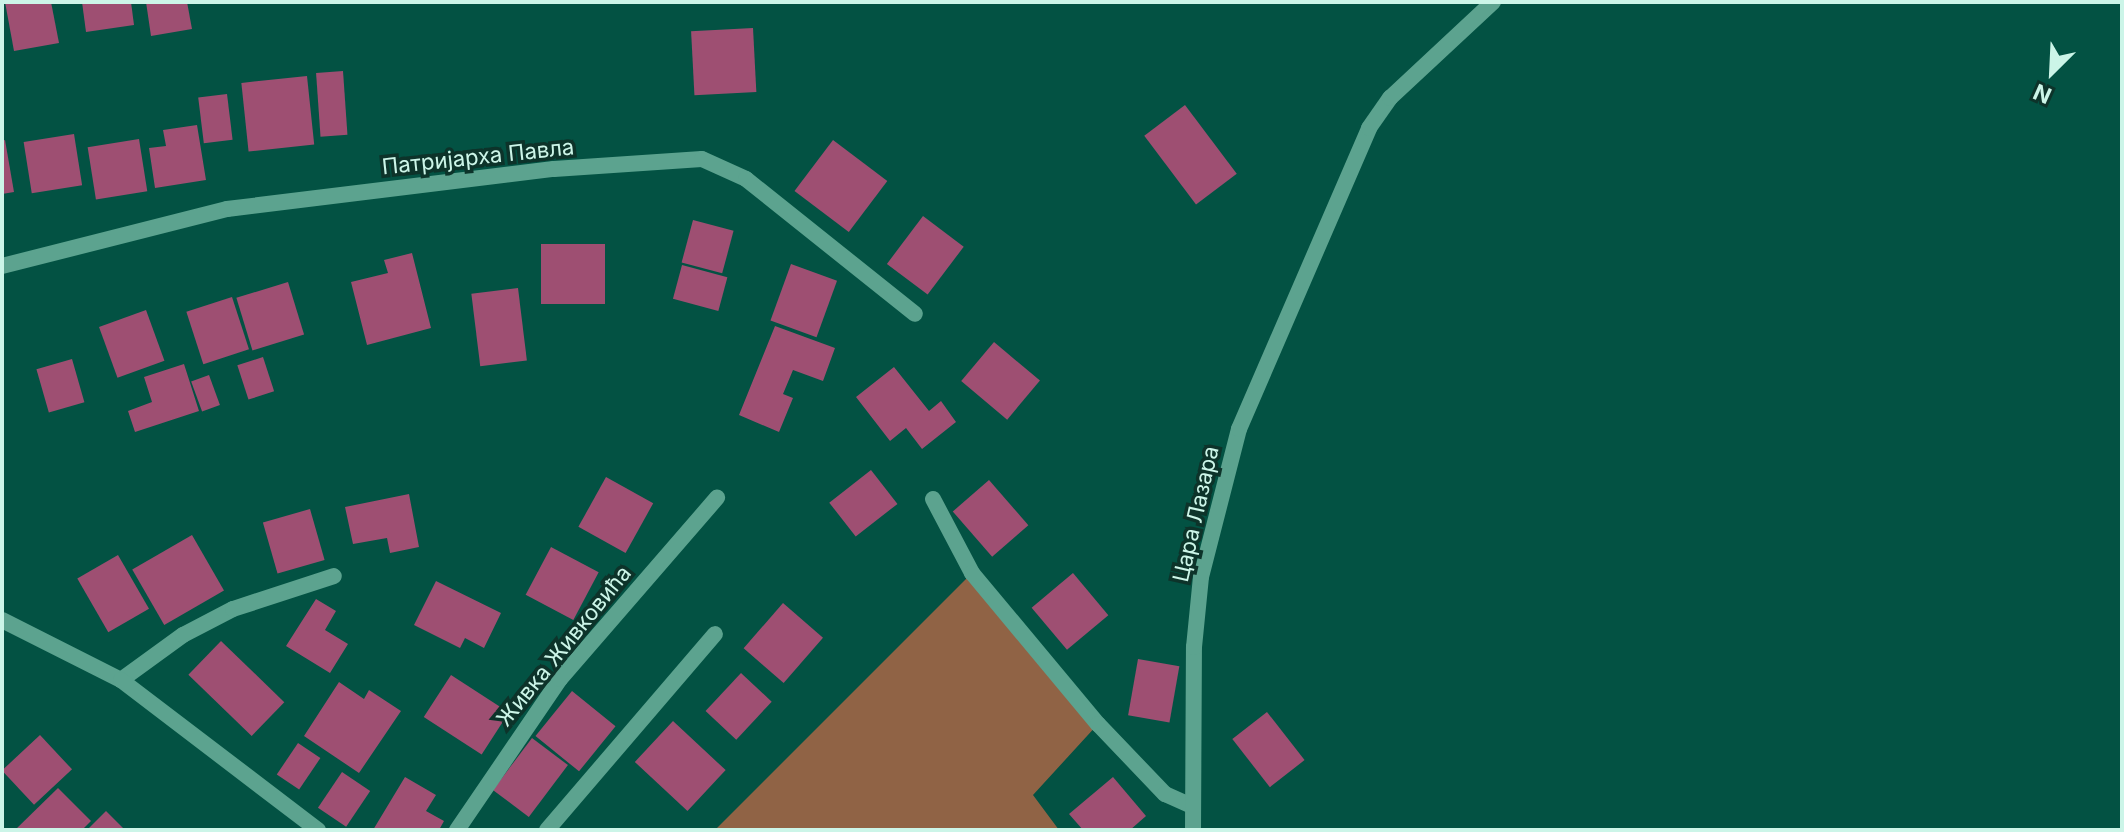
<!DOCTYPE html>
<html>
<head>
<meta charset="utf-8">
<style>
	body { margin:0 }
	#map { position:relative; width:2124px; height:832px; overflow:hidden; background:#035243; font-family:Inter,sans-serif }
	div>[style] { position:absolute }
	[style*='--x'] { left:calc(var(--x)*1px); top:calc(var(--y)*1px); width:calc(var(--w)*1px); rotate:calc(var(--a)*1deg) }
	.green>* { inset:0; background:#906345 }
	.building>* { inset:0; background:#9e4f72; transform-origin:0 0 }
	.service>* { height:16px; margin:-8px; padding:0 8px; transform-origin:8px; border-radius:8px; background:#5ca38f }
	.minor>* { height:16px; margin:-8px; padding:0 8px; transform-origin:8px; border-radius:8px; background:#5ca38f }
	.tertiary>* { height:16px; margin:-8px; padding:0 8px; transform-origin:8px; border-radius:8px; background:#5ca38f }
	span { translate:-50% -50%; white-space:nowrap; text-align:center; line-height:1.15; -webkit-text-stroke:7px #0d332a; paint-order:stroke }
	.street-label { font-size:22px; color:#ccf5e8 }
	.frame { position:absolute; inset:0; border:4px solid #ccf5e8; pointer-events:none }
	.north { position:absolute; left:2012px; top:32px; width:80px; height:80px; -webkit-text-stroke:6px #0d332a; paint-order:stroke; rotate:204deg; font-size:22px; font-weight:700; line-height:32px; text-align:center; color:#ccf5e8 }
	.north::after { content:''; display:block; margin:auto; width:28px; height:36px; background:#ccf5e8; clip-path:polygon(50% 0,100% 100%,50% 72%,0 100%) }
</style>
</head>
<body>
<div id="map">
	<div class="green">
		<i style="clip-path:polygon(972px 573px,1098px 724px,1033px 795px,1059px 830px,715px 830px)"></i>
	</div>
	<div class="building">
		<i style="clip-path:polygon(5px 2px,51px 2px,59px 43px,14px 51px)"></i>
		<i style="clip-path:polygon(82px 2px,131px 2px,134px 25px,86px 32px)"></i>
		<i style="clip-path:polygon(146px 2px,187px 2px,192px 29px,151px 36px)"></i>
		<i style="left:753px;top:28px;width:64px;height:62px;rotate:87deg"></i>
		<i style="left:343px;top:71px;width:64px;height:27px;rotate:86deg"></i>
		<i style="left:307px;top:76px;width:69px;height:66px;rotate:84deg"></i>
		<i style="left:227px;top:94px;width:46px;height:29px;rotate:83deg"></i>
		<i style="left:1185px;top:105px;width:86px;height:51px;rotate:53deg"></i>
		<i style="clip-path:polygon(197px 125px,206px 180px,155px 188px,149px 148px,166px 146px,163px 130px)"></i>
		<i style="left:74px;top:134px;width:52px;height:51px;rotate:81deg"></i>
		<i style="left:139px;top:139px;width:53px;height:52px;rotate:81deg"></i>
		<i style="clip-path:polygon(5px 140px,14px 192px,2px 194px,2px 141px)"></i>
		<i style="left:833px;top:140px;width:68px;height:64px;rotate:37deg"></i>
		<i style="left:923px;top:216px;width:51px;height:60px;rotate:37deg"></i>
		<i style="left:693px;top:220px;width:42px;height:44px;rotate:15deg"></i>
		<i style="left:541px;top:244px;width:64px;height:60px"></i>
		<i style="clip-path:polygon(412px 253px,431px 328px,367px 345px,351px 282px,388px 273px,384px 260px)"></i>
		<i style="left:791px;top:264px;width:49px;height:60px;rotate:20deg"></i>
		<i style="left:682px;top:265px;width:47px;height:35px;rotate:15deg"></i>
		<i style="left:288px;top:282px;width:55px;height:54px;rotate:73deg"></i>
		<i style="left:518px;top:288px;width:73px;height:47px;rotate:83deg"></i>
		<i style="left:232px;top:297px;width:55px;height:48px;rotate:72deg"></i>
		<i style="left:146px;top:310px;width:54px;height:50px;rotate:70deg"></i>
		<i style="clip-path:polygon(775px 326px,835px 348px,823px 381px,793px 370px,783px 394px,793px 398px,779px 432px,739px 415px)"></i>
		<i style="left:994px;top:342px;width:60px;height:51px;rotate:40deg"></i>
		<i style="left:263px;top:357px;width:36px;height:27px;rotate:72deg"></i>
		<i style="left:72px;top:359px;width:45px;height:37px;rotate:74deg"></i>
		<i style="clip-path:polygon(184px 364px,199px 411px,135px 432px,128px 411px,152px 402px,144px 377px)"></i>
		<i style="clip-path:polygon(894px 367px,929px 411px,941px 401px,956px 422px,922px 449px,906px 428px,890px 441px,856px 397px)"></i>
		<i style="left:209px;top:375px;width:32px;height:19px;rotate:70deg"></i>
		<i style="left:871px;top:470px;width:43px;height:53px;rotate:52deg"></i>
		<i style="left:606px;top:477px;width:54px;height:57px;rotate:29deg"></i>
		<i style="left:989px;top:480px;width:60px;height:48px;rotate:49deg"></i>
		<i style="clip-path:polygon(409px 494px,419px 547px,390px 553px,387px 538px,353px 544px,345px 507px)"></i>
		<i style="left:310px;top:509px;width:53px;height:49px;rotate:74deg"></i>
		<i style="left:192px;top:535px;width:64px;height:69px;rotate:60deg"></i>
		<i style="left:551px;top:547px;width:54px;height:54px;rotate:28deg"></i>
		<i style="left:118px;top:555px;width:62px;height:47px;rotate:60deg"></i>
		<i style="left:1073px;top:573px;width:55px;height:54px;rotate:50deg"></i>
		<i style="clip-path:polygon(436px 581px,501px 613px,484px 648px,465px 638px,460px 648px,414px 625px)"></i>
		<i style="clip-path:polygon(316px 599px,336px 611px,325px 630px,348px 644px,330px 673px,286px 646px)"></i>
		<i style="left:783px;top:603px;width:53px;height:60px;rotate:41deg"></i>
		<i style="left:221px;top:641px;width:88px;height:47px;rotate:44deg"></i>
		<i style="left:1138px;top:659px;width:42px;height:57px;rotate:10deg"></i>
		<i style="left:741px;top:673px;width:42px;height:52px;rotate:43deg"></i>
		<i style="left:451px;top:675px;width:69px;height:50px;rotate:33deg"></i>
		<i style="clip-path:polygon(339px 682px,364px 699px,369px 690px,401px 711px,359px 773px,304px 736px)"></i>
		<i style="left:572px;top:691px;width:56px;height:58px;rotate:39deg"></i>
		<i style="left:1267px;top:712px;width:61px;height:44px;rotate:52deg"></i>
		<i style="left:673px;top:721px;width:72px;height:56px;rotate:43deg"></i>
		<i style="left:40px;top:735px;width:47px;height:52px;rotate:47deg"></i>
		<i style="left:532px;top:738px;width:45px;height:65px;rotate:37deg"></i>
		<i style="left:298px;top:743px;width:27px;height:38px;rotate:34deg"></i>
		<i style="left:342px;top:772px;width:34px;height:43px;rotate:34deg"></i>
		<i style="clip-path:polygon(405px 777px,436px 795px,426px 811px,444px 821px,439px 830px,373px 830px)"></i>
		<i style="clip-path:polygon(1113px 777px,1146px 816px,1130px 830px,1083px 830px,1069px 814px)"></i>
		<i style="clip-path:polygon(58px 788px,91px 821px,82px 830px,15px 830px)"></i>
		<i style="clip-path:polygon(106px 811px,125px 830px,87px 830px)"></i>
	</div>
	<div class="service">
		<i style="--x:933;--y:499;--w:84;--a:62.2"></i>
		<i style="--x:972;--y:573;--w:197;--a:50.2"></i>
		<i style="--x:1098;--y:724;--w:97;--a:46.3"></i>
		<i style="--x:1165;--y:794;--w:30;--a:24"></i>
	</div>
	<div class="minor">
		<i style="--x:2;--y:266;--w:232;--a:-14.2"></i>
		<i style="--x:227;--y:209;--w:329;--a:-7"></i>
		<i style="--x:554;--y:169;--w:148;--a:-3.9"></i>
		<i style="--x:702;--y:159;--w:48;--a:24.4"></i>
		<i style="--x:746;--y:179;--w:216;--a:38.6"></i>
		<i style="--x:121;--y:680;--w:77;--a:-36"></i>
		<i style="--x:183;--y:635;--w:56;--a:-27.5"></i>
		<i style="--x:233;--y:609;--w:106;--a:-18.1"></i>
		<i style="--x:457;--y:830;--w:183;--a:-55.7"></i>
		<i style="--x:560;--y:679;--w:240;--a:-49.1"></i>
		<i style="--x:547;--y:830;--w:258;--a:-49.4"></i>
		<i style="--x:1193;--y:830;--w:183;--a:-89.7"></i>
		<i style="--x:1194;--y:647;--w:70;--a:-84.3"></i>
		<i style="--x:1201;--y:577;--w:153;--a:-75.6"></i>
		<i style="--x:1239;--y:429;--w:328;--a:-66.6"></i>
		<i style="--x:1369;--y:128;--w:37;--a:-55"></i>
		<i style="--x:1390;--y:98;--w:141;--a:-43"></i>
	</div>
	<div class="tertiary">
		<i style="--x:2;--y:620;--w:133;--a:26.8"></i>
		<i style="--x:121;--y:680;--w:248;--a:37.3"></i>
	</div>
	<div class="street-label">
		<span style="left:478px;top:157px;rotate:-6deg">Патријарха Павла</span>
		<span style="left:1196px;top:514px;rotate:-77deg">Цара Лазара</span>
		<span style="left:564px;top:646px;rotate:-51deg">Живка Живковића</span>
	</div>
	<div class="frame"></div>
	<div class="north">N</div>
</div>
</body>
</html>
